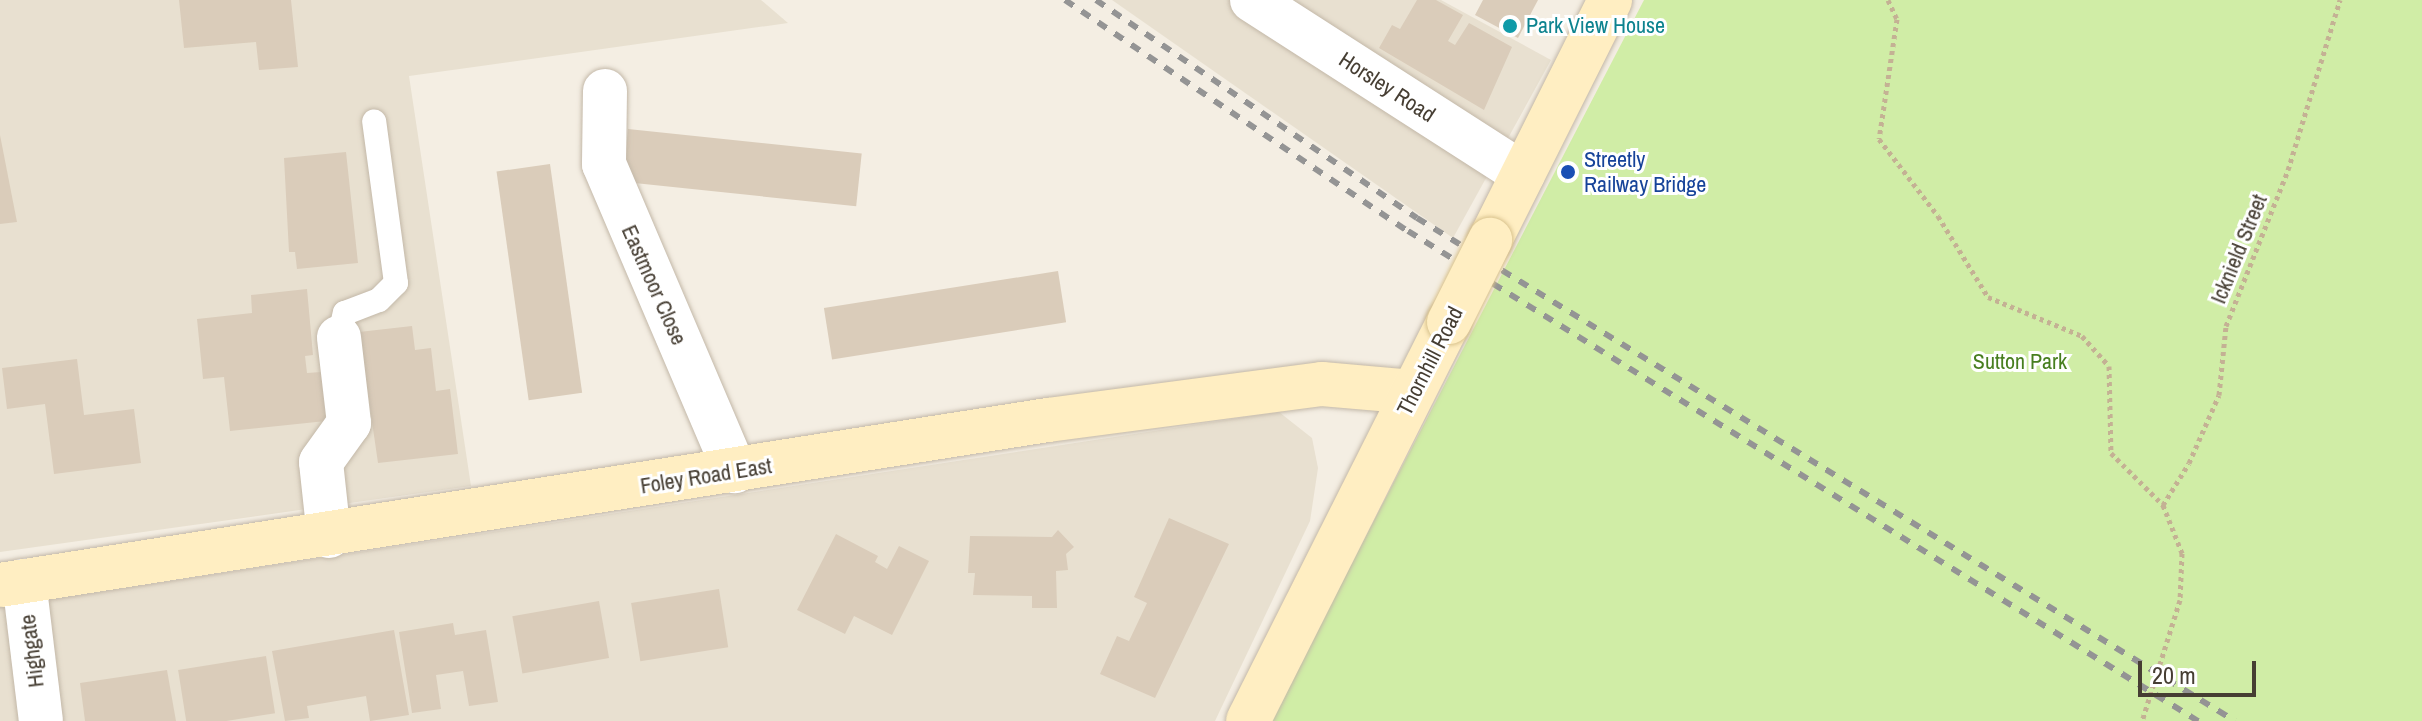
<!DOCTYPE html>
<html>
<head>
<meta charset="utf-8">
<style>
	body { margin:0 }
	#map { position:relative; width:2422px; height:721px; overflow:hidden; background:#f4eee3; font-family:"Archivo Narrow",sans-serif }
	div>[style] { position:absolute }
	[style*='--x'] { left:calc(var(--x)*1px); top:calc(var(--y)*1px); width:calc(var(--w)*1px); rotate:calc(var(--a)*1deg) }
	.residential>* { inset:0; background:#e8e0d0 }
	.green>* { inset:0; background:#d0eda6 }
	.building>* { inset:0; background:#daccba; transform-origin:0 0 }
	.path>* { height:5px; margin-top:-2.5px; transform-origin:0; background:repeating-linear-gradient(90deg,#c4b194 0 4px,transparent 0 8px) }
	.roads { filter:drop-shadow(0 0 2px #c3b8a8) drop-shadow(0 0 2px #c3b8a8) }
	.service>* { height:24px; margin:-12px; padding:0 12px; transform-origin:12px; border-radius:12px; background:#fff }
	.minor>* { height:44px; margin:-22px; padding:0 22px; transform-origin:22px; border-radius:22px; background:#fff }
	.secondary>* { height:44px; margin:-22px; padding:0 22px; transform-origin:22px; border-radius:22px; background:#ffeec2 }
	.rail>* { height:6px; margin-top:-3px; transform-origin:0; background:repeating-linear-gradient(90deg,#949494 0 10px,transparent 0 20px) }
	.bridges { filter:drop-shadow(0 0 2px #d9c28d) drop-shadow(0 0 2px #d9c28d) }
	.secondary-bridge>* { height:44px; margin:-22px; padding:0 22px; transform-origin:22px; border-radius:22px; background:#ffeec2 }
	.dots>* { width:22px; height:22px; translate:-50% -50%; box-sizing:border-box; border:4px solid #fff; border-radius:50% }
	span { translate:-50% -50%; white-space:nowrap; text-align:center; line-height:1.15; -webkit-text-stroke:6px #fff; paint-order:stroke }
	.culture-label { font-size:22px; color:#0d838f }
	.left { translate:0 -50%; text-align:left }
	.street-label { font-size:22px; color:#463e33 }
	.transit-label { font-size:22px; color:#164399 }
	.park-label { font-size:22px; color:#477e1f }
	.scale { position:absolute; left:2138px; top:661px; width:118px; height:36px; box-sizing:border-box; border:4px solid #463e33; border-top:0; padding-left:10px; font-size:24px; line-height:28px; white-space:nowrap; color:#463e33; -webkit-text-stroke:6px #fff; paint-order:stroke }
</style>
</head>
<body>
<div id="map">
	<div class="residential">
		<i style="clip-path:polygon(0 0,761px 0,788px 23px,409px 76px,471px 486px,0 552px)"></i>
		<i style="clip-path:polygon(1112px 0,1441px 0,1551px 60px,1453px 238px)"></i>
		<i style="clip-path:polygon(1279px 412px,1312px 438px,1318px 468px,1310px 521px,1215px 721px,0 721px,0 607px)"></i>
	</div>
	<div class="green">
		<i style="clip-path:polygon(1644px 0,2422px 0,2422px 721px,1270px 721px)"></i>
	</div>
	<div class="building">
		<i style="clip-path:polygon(179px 0,291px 0,298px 67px,259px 70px,256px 42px,184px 48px)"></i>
		<i style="clip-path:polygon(1417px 0,1436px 0,1463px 15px,1448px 41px,1455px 45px,1469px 23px,1512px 47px,1484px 110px,1379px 48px,1392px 25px,1400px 29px)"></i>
		<i style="clip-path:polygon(1483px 0,1538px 0,1518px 38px,1475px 15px)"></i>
		<i style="left:628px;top:129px;width:235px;height:53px;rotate:6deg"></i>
		<i style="clip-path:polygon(0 135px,17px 222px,0 224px)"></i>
		<i style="clip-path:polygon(346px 152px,358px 263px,297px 269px,295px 252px,289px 252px,284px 158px)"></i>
		<i style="left:550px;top:164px;width:231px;height:54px;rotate:82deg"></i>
		<i style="left:1058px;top:271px;width:52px;height:237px;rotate:81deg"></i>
		<i style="clip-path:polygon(307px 289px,313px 355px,305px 356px,307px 373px,321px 372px,326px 421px,230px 431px,224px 377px,203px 379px,197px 319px,252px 313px,251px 295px)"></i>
		<i style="clip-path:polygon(412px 326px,415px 350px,431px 348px,436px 391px,450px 389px,458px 454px,378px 463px,359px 332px)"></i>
		<i style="clip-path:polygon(77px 359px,84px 415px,134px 409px,141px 463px,54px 474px,45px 404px,7px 409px,2px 368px)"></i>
		<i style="clip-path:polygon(1169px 518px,1229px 544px,1155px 698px,1100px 674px,1117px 636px,1129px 641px,1147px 603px,1134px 597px)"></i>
		<i style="clip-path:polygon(1058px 530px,1074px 547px,1066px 554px,1068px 570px,1056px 571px,1057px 608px,1032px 608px,1032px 596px,973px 595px,975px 573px,968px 573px,970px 536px,1052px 537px)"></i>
		<i style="clip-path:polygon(836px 534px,878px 556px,875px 562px,887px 569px,899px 546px,929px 561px,892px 635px,854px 616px,845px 634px,797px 610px)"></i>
		<i style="left:719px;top:589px;width:59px;height:89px;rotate:81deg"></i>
		<i style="left:599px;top:601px;width:58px;height:88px;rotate:80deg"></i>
		<i style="clip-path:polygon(453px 623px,455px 635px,486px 630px,498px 702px,469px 706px,463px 671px,436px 675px,441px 709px,412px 713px,399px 632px)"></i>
		<i style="clip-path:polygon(394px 630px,409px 715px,370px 721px,366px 696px,307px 706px,309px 718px,285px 721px,272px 651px)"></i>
		<i style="left:266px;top:656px;width:58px;height:89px;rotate:81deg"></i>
		<i style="clip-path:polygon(167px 670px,176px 721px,85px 721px,80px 683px)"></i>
	</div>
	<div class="path">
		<i style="--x:1888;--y:0;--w:21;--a:65"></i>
		<i style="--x:1897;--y:19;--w:121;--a:98.5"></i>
		<i style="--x:1879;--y:139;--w:97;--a:52.5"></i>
		<i style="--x:1938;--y:216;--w:95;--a:58.3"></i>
		<i style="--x:1988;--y:297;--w:102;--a:22.5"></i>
		<i style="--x:2082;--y:336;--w:40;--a:48"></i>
		<i style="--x:2109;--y:366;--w:87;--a:88.7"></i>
		<i style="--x:2111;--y:453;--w:74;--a:45"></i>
		<i style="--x:2163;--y:505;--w:52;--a:68.4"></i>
		<i style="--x:2182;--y:553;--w:47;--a:92.4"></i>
		<i style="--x:2180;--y:600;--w:127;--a:107.4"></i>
		<i style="--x:2163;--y:505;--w:49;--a:-58.2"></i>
		<i style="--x:2189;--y:463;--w:74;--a:-66.2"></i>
		<i style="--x:2219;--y:395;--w:69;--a:-84.2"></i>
		<i style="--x:2226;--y:326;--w:168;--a:-68.3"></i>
		<i style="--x:2288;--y:170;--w:178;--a:-73"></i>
	</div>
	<div class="roads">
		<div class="service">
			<i style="--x:339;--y:338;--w:26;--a:-77"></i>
			<i style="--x:345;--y:313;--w:36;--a:-21"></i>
			<i style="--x:379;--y:300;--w:24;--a:-45"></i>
			<i style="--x:396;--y:283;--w:163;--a:-97.7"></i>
		</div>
		<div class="minor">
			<i style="--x:1252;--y:0;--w:322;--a:32.7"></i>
			<i style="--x:605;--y:91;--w:73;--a:90.8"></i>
			<i style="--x:604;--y:164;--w:334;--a:66.9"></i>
			<i style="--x:329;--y:536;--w:74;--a:-96.2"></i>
			<i style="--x:321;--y:462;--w:48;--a:-54.3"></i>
			<i style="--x:349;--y:423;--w:86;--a:-96.7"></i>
			<i style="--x:24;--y:581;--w:141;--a:83.1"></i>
		</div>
		<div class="secondary">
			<i style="--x:1490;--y:240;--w:268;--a:-63.4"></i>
			<i style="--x:0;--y:585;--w:1061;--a:-8.95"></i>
			<i style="--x:1048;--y:420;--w:276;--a:-7.5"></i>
			<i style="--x:1322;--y:384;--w:91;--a:5"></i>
			<i style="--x:1248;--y:721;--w:447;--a:-63.3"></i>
		</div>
	</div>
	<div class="rail">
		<i style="--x:1065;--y:0;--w:414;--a:34"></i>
		<i style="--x:1408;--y:231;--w:930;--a:31.81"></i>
		<i style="--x:1096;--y:0;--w:388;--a:34.2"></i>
		<i style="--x:1417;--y:218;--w:960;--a:31.59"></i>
	</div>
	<div class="bridges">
		<div class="secondary-bridge">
			<i style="--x:1449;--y:322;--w:92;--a:-63.4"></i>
		</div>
	</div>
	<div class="dots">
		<i style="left:1510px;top:26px;background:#0f9aa8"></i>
		<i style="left:1568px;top:172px;background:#1a4fb4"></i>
	</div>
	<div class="culture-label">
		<span class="left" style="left:1526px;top:26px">Park View House</span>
	</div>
	<div class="street-label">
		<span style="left:1387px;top:87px;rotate:33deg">Horsley Road</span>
		<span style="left:2239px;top:249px;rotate:-68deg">Icknield Street</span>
		<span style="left:654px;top:285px;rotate:66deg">Eastmoor Close</span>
		<span style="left:1430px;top:361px;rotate:-63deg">Thornhill Road</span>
		<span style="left:706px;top:476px;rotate:-9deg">Foley Road East</span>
		<span style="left:32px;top:651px;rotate:-97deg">Highgate</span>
	</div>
	<div class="transit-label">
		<span class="left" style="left:1584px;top:172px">Streetly<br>Railway Bridge</span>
	</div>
	<div class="park-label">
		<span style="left:2020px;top:362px">Sutton Park</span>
	</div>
	<div class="scale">20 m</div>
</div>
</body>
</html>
